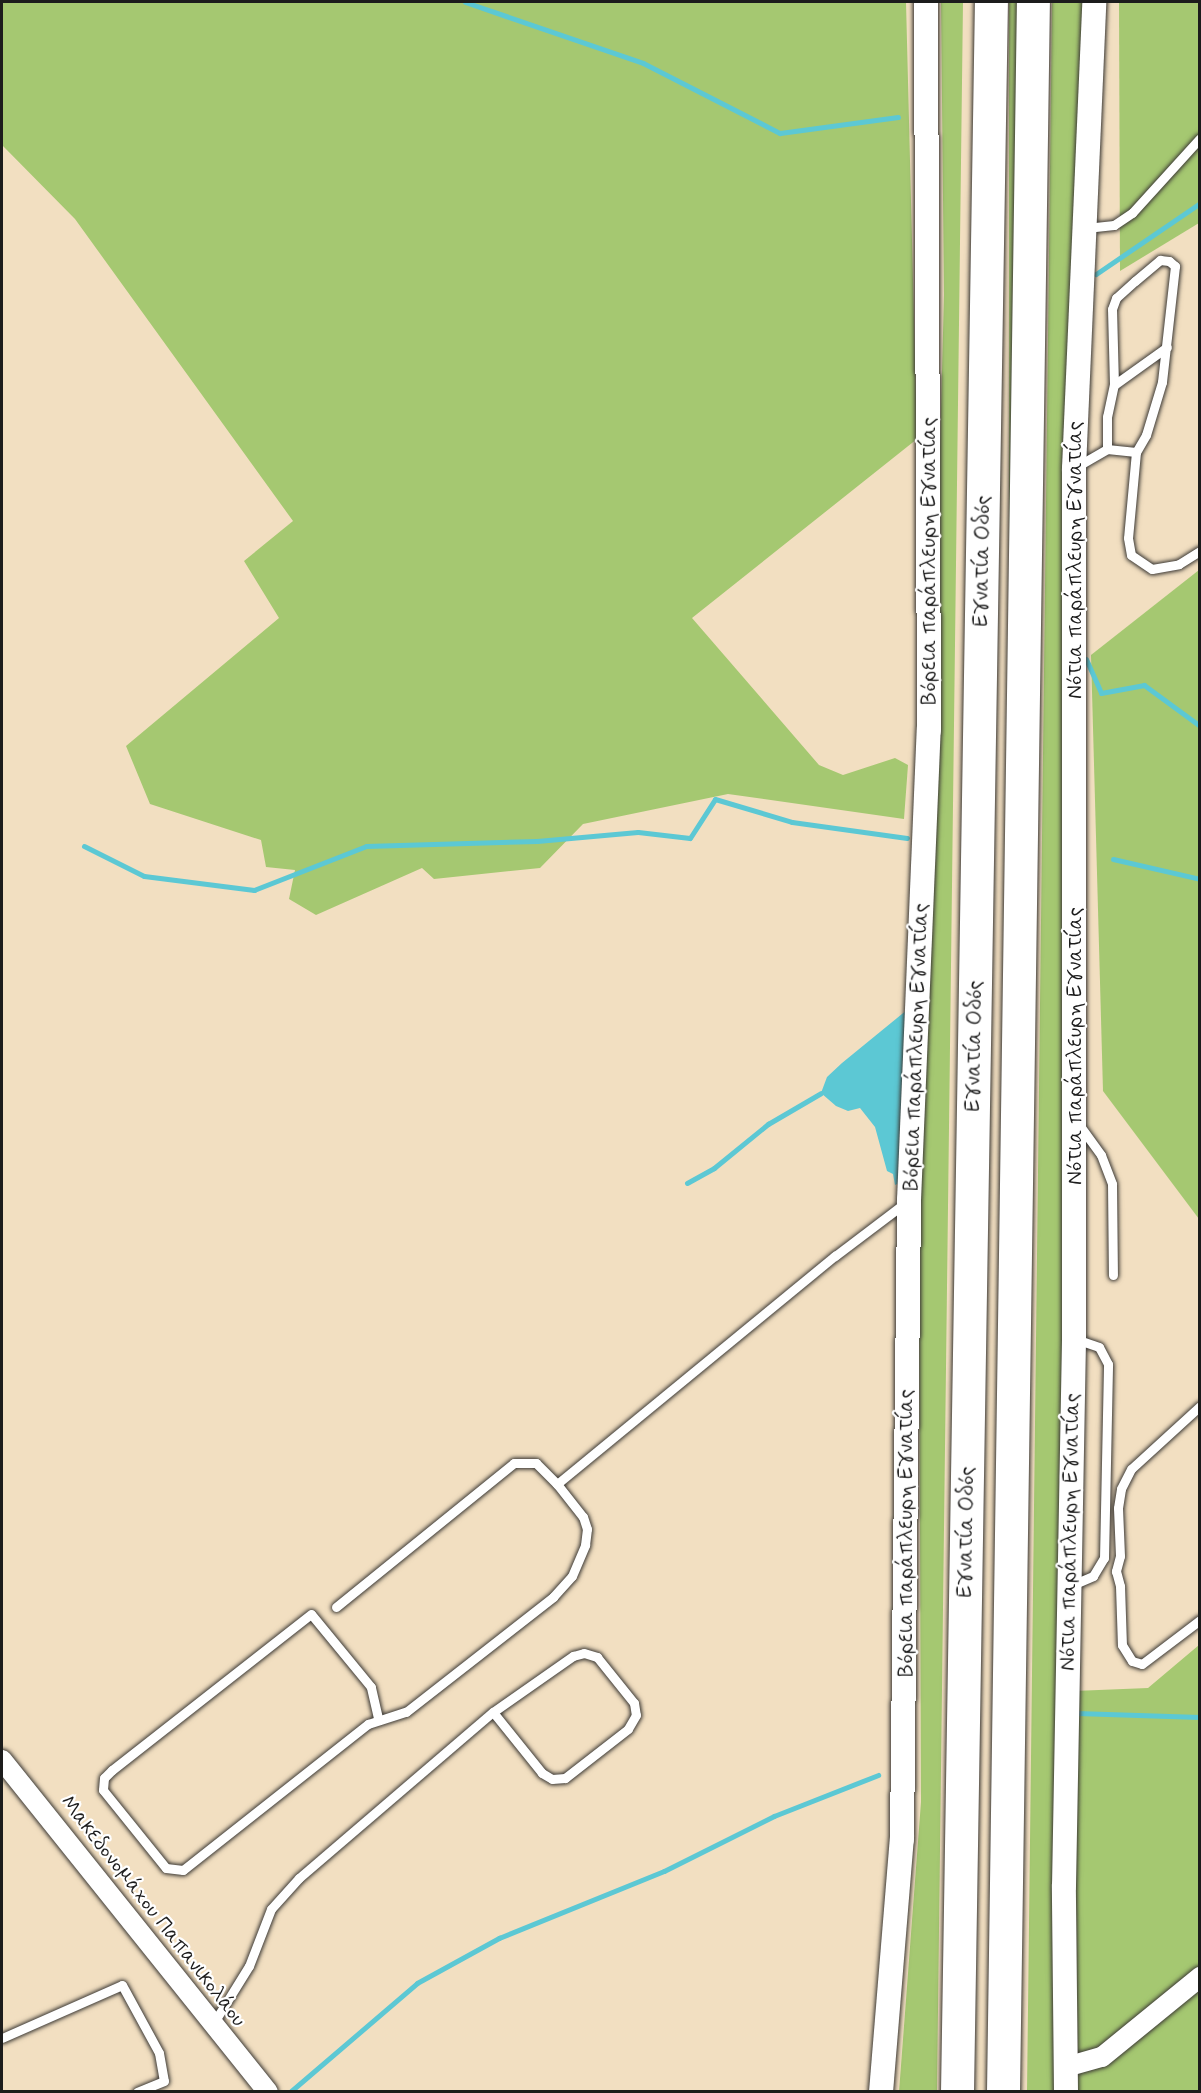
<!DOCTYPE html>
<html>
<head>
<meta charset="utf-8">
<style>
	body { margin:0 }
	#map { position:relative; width:1201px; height:2093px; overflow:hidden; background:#f2dfc1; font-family:Mynerve,sans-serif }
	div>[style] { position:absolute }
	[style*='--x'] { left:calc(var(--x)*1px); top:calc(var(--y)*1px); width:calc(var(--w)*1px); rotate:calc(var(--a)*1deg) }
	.green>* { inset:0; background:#a5c871; transform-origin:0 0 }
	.water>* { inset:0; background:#5cc8d4 }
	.stream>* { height:5px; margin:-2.5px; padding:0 2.5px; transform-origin:2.5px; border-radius:2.5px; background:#5cc8d4 }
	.roads { filter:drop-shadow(0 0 2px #3c3935) drop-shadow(0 0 2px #3c3935) }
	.service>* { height:9px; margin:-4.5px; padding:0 4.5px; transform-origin:4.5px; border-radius:4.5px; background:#fff }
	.minor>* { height:20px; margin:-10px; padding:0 10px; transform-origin:10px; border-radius:10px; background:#fff }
	.tertiary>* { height:24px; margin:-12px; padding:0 12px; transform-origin:12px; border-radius:12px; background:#fff }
	.motorway>* { height:33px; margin:-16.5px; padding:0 16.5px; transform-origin:16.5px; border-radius:16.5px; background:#fff }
	span { translate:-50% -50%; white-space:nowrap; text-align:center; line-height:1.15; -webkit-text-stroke:4.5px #fff; paint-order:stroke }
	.street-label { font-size:21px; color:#1c1c1c }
	.frame { position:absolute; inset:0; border:3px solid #1c1c1c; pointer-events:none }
</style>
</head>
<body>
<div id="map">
	<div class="green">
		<i style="clip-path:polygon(2px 2px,906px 2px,917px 439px,692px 618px,819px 765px,843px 775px,895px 758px,908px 765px,904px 819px,728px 794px,583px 824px,540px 868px,434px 879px,422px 868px,316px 915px,289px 899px,295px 870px,266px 867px,261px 840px,150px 804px,126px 746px,279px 618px,244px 561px,293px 521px,75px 219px,2px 145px)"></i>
		<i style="clip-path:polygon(941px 2px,963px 2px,937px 2091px,899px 2092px,921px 1802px,919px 1250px,944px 295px)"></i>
		<i style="left:1009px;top:2px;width:9px;height:1376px"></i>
		<i style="clip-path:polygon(1052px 2px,1085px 2px,1069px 748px,1056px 2091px,1027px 2092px)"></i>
		<i style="clip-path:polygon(1119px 2px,1200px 2px,1199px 223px,1120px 271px)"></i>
		<i style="clip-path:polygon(1199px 570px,1199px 1219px,1103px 1091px,1091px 655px)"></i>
		<i style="clip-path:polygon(1199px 1645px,1199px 2091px,1078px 2091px,1074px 1691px,1148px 1688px)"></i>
	</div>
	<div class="water">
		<i style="clip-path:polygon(913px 1005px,901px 1182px,895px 1185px,893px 1174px,887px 1171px,875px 1127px,860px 1108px,848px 1111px,836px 1106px,821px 1093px,827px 1077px,842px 1063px)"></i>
	</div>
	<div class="stream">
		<i style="--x:465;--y:2;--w:188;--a:18.9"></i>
		<i style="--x:643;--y:63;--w:154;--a:27.1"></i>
		<i style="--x:780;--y:133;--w:119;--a:-7.7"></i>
		<i style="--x:1096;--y:274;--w:126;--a:-34.3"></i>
		<i style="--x:1086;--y:659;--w:37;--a:66"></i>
		<i style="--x:1101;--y:693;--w:44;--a:-10.5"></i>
		<i style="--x:1144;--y:685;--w:69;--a:36.2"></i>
		<i style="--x:84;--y:846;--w:67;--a:26.6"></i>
		<i style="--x:144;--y:876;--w:111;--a:7.3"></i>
		<i style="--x:254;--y:890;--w:120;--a:-21.4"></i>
		<i style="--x:366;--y:846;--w:171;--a:-1.7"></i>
		<i style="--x:537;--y:841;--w:101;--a:-5.1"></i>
		<i style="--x:638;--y:832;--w:52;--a:6.6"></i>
		<i style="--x:690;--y:838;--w:46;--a:-57.3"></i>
		<i style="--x:715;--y:799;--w:80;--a:16.6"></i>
		<i style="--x:792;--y:822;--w:116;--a:7.9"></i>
		<i style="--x:1113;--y:859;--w:89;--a:12.9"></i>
		<i style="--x:687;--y:1183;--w:31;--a:-29"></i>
		<i style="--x:714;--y:1168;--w:70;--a:-39.2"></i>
		<i style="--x:768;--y:1124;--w:61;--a:-30.3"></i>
		<i style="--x:1076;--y:1713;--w:124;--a:1.8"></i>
		<i style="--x:290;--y:2092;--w:167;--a:-40.6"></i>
		<i style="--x:417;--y:1983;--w:94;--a:-28.8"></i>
		<i style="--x:499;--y:1938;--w:178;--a:-22.1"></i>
		<i style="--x:664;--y:1871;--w:123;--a:-26.6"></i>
		<i style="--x:774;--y:1816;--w:112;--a:-21.5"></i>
	</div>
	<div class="roads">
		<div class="service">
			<i style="--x:1086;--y:228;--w:28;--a:-6"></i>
			<i style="--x:1114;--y:225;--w:22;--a:-34"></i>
			<i style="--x:1132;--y:213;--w:101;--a:-47.8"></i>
			<i style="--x:1114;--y:385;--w:65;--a:-35.6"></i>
			<i style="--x:1107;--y:449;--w:32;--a:-90"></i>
			<i style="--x:1107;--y:417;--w:33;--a:-78"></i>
			<i style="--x:1114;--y:385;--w:76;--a:-91.5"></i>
			<i style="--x:1112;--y:309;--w:12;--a:-70"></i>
			<i style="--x:1116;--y:298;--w:25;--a:-42"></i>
			<i style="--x:1135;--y:281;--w:33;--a:-40"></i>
			<i style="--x:1160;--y:260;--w:9;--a:6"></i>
			<i style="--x:1169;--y:261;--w:8;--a:40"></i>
			<i style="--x:1175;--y:266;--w:117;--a:96.4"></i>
			<i style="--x:1162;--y:382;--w:55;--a:106.8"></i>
			<i style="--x:1146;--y:435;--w:20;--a:120"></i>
			<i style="--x:1136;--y:452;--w:86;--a:95.3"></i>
			<i style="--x:1128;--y:538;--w:17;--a:80"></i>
			<i style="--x:1131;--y:555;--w:25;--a:34"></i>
			<i style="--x:1152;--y:569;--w:27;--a:-10"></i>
			<i style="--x:1179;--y:564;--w:25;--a:-32"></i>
			<i style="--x:1076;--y:467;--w:36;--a:-30"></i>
			<i style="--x:1107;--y:449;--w:29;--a:6"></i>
			<i style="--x:1080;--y:1126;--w:36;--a:54"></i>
			<i style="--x:1101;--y:1155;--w:31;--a:69"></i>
			<i style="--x:1112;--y:1184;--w:91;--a:89.4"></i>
			<i style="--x:1200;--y:1406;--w:93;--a:137.6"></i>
			<i style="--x:1131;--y:1469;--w:22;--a:117"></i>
			<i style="--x:1121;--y:1489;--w:19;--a:99"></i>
			<i style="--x:1118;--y:1508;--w:48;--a:87.6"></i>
			<i style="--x:1120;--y:1556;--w:16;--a:105"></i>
			<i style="--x:1116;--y:1571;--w:16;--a:75"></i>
			<i style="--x:1120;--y:1586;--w:59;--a:88.1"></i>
			<i style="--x:1122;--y:1645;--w:19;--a:58"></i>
			<i style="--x:1132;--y:1661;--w:10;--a:17"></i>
			<i style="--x:1142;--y:1664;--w:73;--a:-37.2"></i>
			<i style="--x:1072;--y:1585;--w:23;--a:-23"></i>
			<i style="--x:1093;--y:1576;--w:21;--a:-59"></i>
			<i style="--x:1104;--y:1558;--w:194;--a:-88.8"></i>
			<i style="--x:1108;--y:1364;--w:19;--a:-118"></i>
			<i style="--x:1099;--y:1347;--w:24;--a:-161"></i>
			<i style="--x:336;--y:1607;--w:229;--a:-39"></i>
			<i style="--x:514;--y:1463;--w:22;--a:0"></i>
			<i style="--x:536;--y:1463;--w:30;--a:45"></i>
			<i style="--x:378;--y:1718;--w:32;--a:-103"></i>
			<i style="--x:371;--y:1687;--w:94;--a:-129.4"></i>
			<i style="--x:311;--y:1614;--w:253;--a:141.9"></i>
			<i style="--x:112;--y:1770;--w:11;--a:135"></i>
			<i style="--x:104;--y:1778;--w:12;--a:95"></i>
			<i style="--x:103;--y:1790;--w:100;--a:51.1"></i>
			<i style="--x:166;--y:1868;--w:17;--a:7"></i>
			<i style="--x:183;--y:1870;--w:236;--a:-38.3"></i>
			<i style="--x:368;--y:1724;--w:40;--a:-18"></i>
			<i style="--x:406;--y:1712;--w:187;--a:-38"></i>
			<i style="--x:553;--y:1597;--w:28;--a:-48"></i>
			<i style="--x:572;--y:1576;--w:34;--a:-67"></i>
			<i style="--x:585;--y:1545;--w:16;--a:-83"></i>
			<i style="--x:587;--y:1529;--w:13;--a:-108"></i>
			<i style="--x:583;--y:1517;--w:42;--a:-128.2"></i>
			<i style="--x:557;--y:1484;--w:360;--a:-39.4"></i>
			<i style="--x:835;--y:1256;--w:88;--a:-37.1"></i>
			<i style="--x:213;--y:2024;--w:68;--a:-58.2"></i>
			<i style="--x:249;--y:1966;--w:61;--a:-68.9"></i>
			<i style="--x:271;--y:1909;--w:42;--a:-47.9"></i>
			<i style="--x:299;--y:1878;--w:255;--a:-40.6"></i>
			<i style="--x:493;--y:1712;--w:98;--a:-35"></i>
			<i style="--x:573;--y:1656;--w:11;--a:-15"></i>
			<i style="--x:584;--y:1653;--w:14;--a:17"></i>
			<i style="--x:597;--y:1657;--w:59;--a:51.2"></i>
			<i style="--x:634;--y:1703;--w:12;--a:81"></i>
			<i style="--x:636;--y:1715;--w:16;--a:120"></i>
			<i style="--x:628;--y:1729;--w:80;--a:142.1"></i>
			<i style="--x:565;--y:1778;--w:13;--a:176"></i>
			<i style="--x:552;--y:1779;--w:12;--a:-149"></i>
			<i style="--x:542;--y:1773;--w:78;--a:-128.8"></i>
			<i style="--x:2;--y:2038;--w:131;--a:-23.8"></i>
			<i style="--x:122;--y:1985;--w:77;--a:61.4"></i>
			<i style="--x:159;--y:2053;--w:28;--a:80"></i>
			<i style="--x:164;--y:2081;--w:29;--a:158"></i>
		</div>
		<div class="minor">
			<i style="--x:2;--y:1760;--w:425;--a:51.3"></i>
			<i style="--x:1066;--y:2067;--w:37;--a:-16"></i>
			<i style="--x:1102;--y:2057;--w:127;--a:-39.2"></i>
		</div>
		<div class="tertiary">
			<i style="--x:881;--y:2092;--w:254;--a:-85.3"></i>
			<i style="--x:902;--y:1839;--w:639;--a:-89.37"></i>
			<i style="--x:909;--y:1200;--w:470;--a:-87.6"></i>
			<i style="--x:929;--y:730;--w:728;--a:-90.24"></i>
			<i style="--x:1066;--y:2092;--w:206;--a:-90.6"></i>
			<i style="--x:1064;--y:1886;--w:547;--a:-88.95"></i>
			<i style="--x:1074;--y:1339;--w:871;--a:-90"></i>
			<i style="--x:1074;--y:468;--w:466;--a:-87.5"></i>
		</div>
		<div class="motorway">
			<i style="--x:957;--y:2092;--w:2090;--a:-89.07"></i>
			<i style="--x:1003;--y:2092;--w:2090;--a:-89.18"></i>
		</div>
	</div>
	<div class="street-label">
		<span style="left:1075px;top:560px;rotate:-90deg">Νότια παράπλευρη Εγνατίας</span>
		<span style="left:929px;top:561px;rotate:-90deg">Βόρεια παράπλευρη Εγνατίας</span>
		<span style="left:982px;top:561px;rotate:-89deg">Εγνατία Οδός</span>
		<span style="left:974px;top:1046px;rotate:-89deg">Εγνατία Οδός</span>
		<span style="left:1075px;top:1046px;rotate:-90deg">Νότια παράπλευρη Εγνατίας</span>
		<span style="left:916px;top:1047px;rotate:-88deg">Βόρεια παράπλευρη Εγνατίας</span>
		<span style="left:966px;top:1532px;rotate:-89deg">Εγνατία Οδός</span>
		<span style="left:1070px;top:1532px;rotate:-89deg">Νότια παράπλευρη Εγνατίας</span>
		<span style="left:906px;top:1533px;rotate:-90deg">Βόρεια παράπλευρη Εγνατίας</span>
		<span style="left:153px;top:1911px;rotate:52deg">Μακεδονομάχου Παπανικολάου</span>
	</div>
	<div class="frame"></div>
</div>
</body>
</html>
